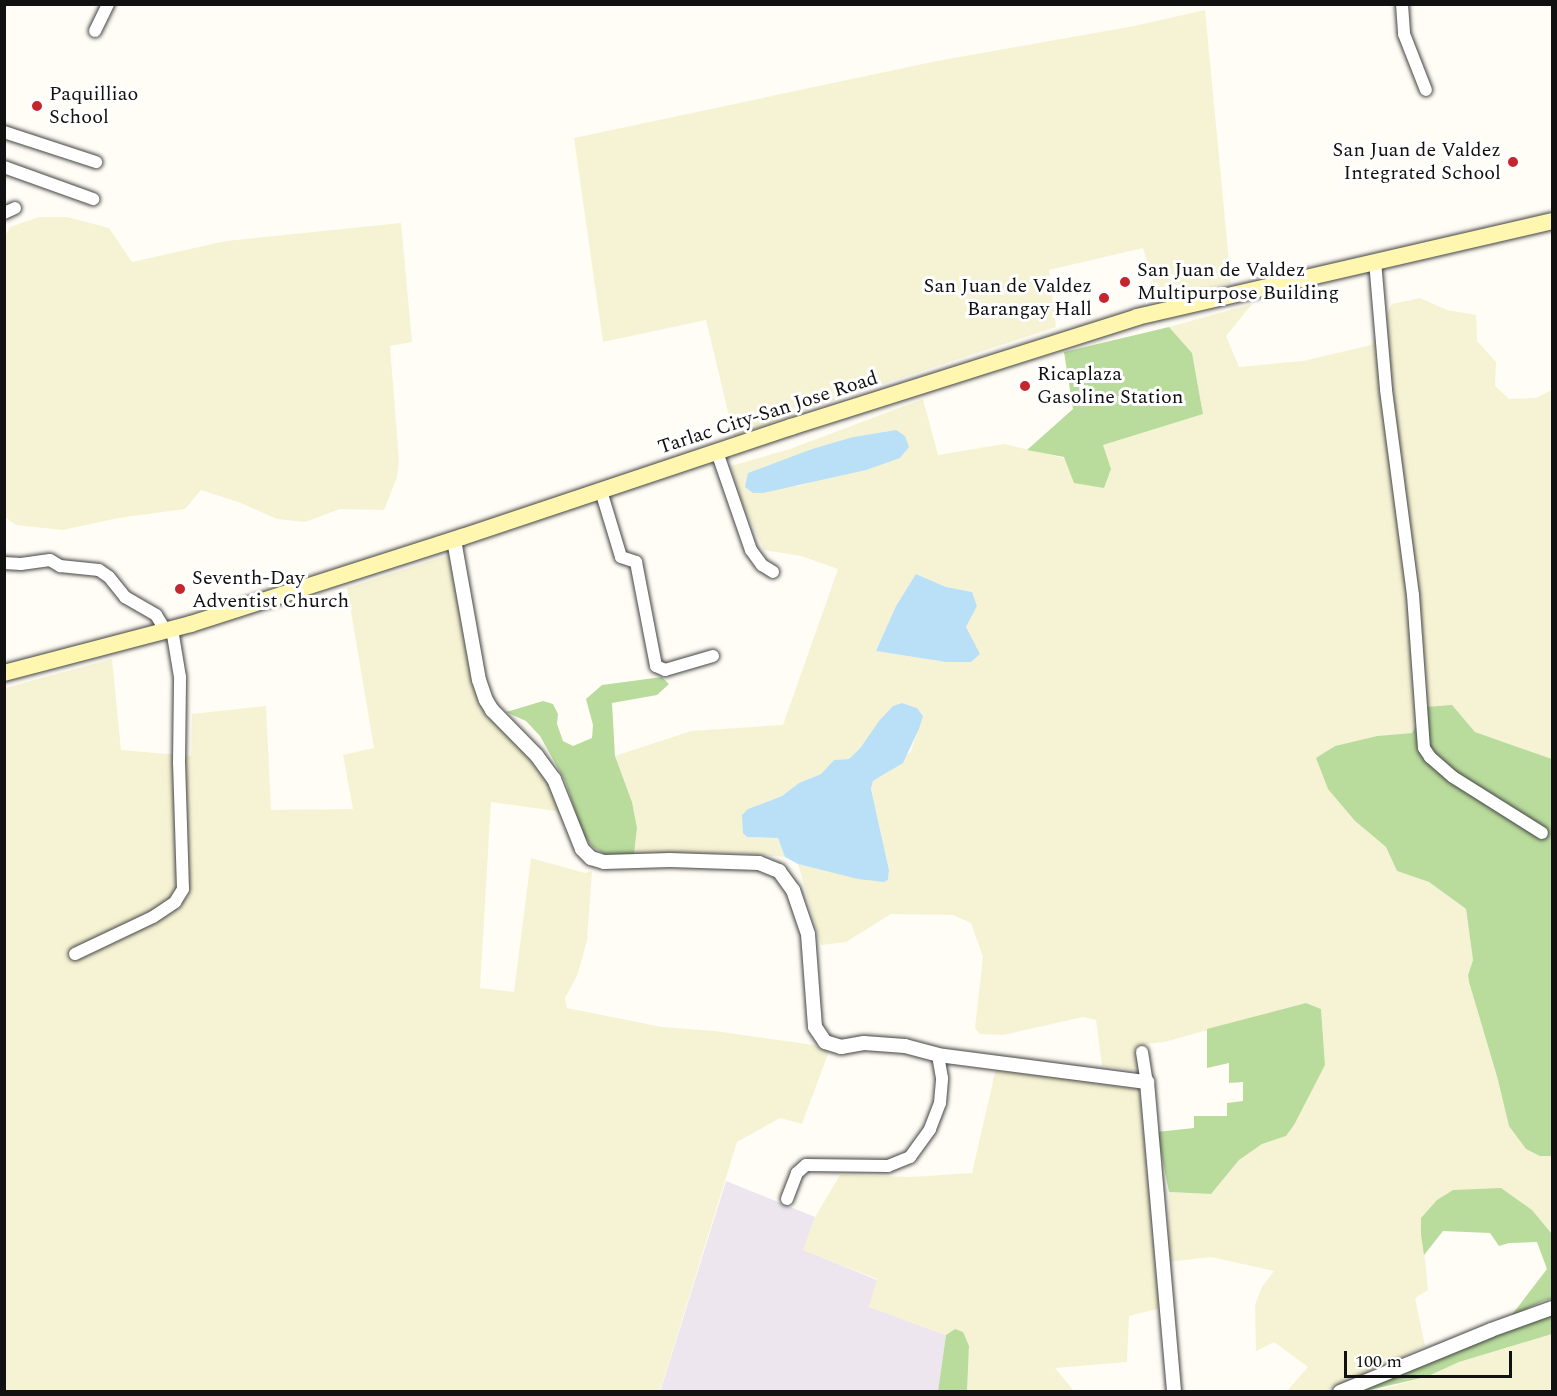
<!DOCTYPE html>
<html>
<head>
<meta charset="utf-8">
<style>
	body { margin:0 }
	#map { position:relative; width:1557px; height:1396px; overflow:hidden; background:#fffdf5; font-family:Spectral,serif }
	div>[style] { position:absolute }
	[style*='--x'] { left:calc(var(--x)*1px); top:calc(var(--y)*1px); width:calc(var(--w)*1px); rotate:calc(var(--a)*1deg) }
	.industrial>* { inset:0; background:#eee6ef }
	.farmland>* { inset:0; background:#f6f3d4 }
	.forest>* { inset:0; background:#b9dc9c }
	.water>* { inset:0; background:#b9e0f7 }
	.roads { filter:drop-shadow(0 0 2px #444) drop-shadow(0 0 2px #444) }
	.minor>* { height:12px; margin:-6px; padding:0 6px; transform-origin:6px; border-radius:6px; background:#fff }
	.tertiary>* { height:14px; margin:-7px; padding:0 7px; transform-origin:7px; border-radius:7px; background:#fff }
	.secondary>* { height:16px; margin:-8px; padding:0 8px; transform-origin:8px; border-radius:8px; background:#fff6b0 }
	.dots>* { width:16px; height:16px; translate:-50% -50%; box-sizing:border-box; border:3px solid #fff; border-radius:50% }
	span { translate:-50% -50%; white-space:nowrap; text-align:center; line-height:1.15; -webkit-text-stroke:6px #fff; paint-order:stroke }
	.poi-label { font-size:20px; color:#111 }
	.left { translate:0 -50%; text-align:left }
	.right { translate:-100% -50%; text-align:right }
	.street-label { font-size:20px; color:#111 }
	.frame { position:absolute; inset:0; border:6px solid #111; pointer-events:none }
	.scale { position:absolute; left:1344px; top:1351px; width:168px; height:27px; box-sizing:border-box; border:3px solid #111; border-top:0; padding-left:8px; font-size:18px; line-height:21px; white-space:nowrap; color:#111; -webkit-text-stroke:4px #fff; paint-order:stroke }
</style>
</head>
<body>
<div id="map">
	<div class="industrial">
		<i style="clip-path:polygon(726px 1181px,815px 1217px,804px 1250px,877px 1280px,870px 1307px,946px 1335px,938px 1391px,660px 1392px)"></i>
	</div>
	<div class="farmland">
		<i style="clip-path:polygon(1205px 10px,1231px 283px,1158px 298px,1143px 248px,1049px 270px,1056px 327px,807px 409px,734px 437px,706px 320px,603px 342px,574px 138px,937px 61px,1134px 26px)"></i>
		<i style="clip-path:polygon(39px 217px,67px 217px,109px 228px,132px 262px,226px 241px,401px 223px,412px 342px,390px 346px,399px 461px,397px 477px,384px 510px,340px 509px,305px 522px,277px 519px,241px 503px,201px 490px,185px 509px,118px 518px,63px 530px,16px 525px,5px 517px,5px 236px,10px 227px)"></i>
		<i style="clip-path:polygon(evenodd,1420px 298px,1447px 310px,1476px 315px,1477px 341px,1496px 362px,1495px 386px,1509px 399px,1536px 398px,1552px 390px,1552px 759px,1475px 732px,1452px 706px,1427px 707px,1412px 733px,1377px 736px,1335px 746px,1317px 759px,1355px 821px,1386px 847px,1397px 871px,1429px 882px,1466px 909px,1473px 960px,1468px 975px,1469px 982px,1498px 1080px,1550px 1156px,1552px 1155px,1552px 1234px,1532px 1210px,1421px 1218px,1428px 1290px,1415px 1298px,1425px 1346px,1326px 1391px,1287px 1391px,1308px 1367px,1274px 1342px,1256px 1351px,1255px 1305px,1262px 1287px,1274px 1271px,1211px 1257px,1168px 1262px,1169px 1192px,1211px 1194px,1239px 1160px,1262px 1144px,1286px 1136px,1325px 1065px,1321px 1009px,1306px 1003px,1164px 1042px,1145px 1044px,1149px 1072px,1102px 1066px,1096px 1020px,1083px 1017px,1003px 1035px,980px 1034px,975px 1028px,983px 957px,971px 923px,953px 915px,891px 914px,846px 942px,821px 945px,798px 864px,831px 872px,888px 880px,889px 870px,871px 789px,873px 781px,887px 773px,911px 751px,923px 716px,917px 708px,902px 703px,849px 759px,834px 760px,821px 774px,799px 783px,782px 796px,748px 809px,746px 837px,778px 838px,785px 857px,741px 853px,634px 854px,637px 828px,632px 802px,615px 756px,691px 731px,783px 725px,838px 569px,801px 556px,764px 550px,743px 505px,731px 466px,790px 449px,923px 399px,938px 455px,1004px 444px,1111px 469px,1102px 445px,1203px 414px,1192px 353px,1169px 327px,1252px 304px,1226px 336px,1239px 367px,1303px 361px,1371px 345px,1392px 304px,1420px 298px,896px 430px,823px 479px,798px 486px,748px 473px,812px 449px,853px 437px,896px 430px,1420px 298px,916px 574px,946px 587px,972px 592px,977px 606px,966px 627px,972px 643px,977px 647px,972px 662px,946px 662px,876px 651px,896px 606px,916px 574px)"></i>
		<i style="clip-path:polygon(452px 554px,476px 693px,490px 718px,549px 778px,563px 812px,491px 802px,480px 988px,514px 992px,531px 858px,585px 873px,592px 871px,587px 941px,577px 976px,565px 998px,567px 1008px,662px 1027px,715px 1031px,814px 1045px,829px 1051px,802px 1124px,780px 1118px,737px 1142px,660px 1391px,5px 1392px,5px 688px,112px 659px,121px 750px,191px 756px,192px 714px,266px 706px,271px 810px,353px 809px,343px 755px,374px 748px,347px 588px)"></i>
		<i style="clip-path:polygon(996px 1068px,1139px 1087px,1161px 1308px,1129px 1316px,1127px 1362px,1055px 1368px,1074px 1391px,967px 1391px,969px 1346px,955px 1329px,946px 1335px,869px 1307px,877px 1279px,803px 1250px,815px 1217px,840px 1175px,911px 1177px,972px 1173px)"></i>
		<i style="clip-path:polygon(1552px 1334px,1552px 1391px,1371px 1392px,1426px 1377px,1459px 1362px)"></i>
	</div>
	<div class="forest">
		<i style="clip-path:polygon(1169px 327px,1192px 353px,1203px 414px,1103px 445px,1111px 469px,1104px 488px,1074px 483px,1064px 457px,1027px 450px,1073px 409px,1064px 352px)"></i>
		<i style="clip-path:polygon(662px 677px,669px 684px,657px 695px,612px 703px,615px 756px,632px 802px,637px 828px,634px 854px,606px 855px,593px 847px,584px 836px,565px 781px,540px 736px,526px 721px,506px 712px,543px 701px,553px 704px,558px 714px,557px 724px,563px 741px,573px 746px,592px 738px,593px 725px,586px 699px,602px 685px)"></i>
		<i style="clip-path:polygon(1452px 705px,1475px 732px,1552px 759px,1552px 1155px,1550px 1156px,1540px 1156px,1526px 1149px,1509px 1126px,1498px 1080px,1469px 982px,1468px 975px,1473px 960px,1466px 909px,1429px 882px,1397px 871px,1386px 847px,1355px 821px,1328px 789px,1316px 758px,1335px 746px,1377px 736px,1412px 733px,1426px 707px)"></i>
		<i style="clip-path:polygon(1306px 1003px,1321px 1009px,1325px 1065px,1294px 1125px,1286px 1136px,1262px 1144px,1239px 1160px,1211px 1194px,1169px 1192px,1157px 1132px,1194px 1128px,1194px 1116px,1227px 1116px,1227px 1103px,1243px 1101px,1243px 1082px,1229px 1083px,1229px 1063px,1207px 1068px,1207px 1029px)"></i>
		<i style="clip-path:polygon(1501px 1188px,1532px 1210px,1552px 1234px,1552px 1299px,1545px 1300px,1511px 1316px,1547px 1269px,1537px 1242px,1509px 1243px,1499px 1246px,1490px 1233px,1443px 1231px,1424px 1255px,1421px 1235px,1421px 1218px,1437px 1200px,1453px 1190px)"></i>
		<i style="clip-path:polygon(1552px 1313px,1552px 1334px,1459px 1362px,1426px 1377px,1365px 1391px,1363px 1384px)"></i>
		<i style="clip-path:polygon(955px 1329px,963px 1332px,969px 1346px,967px 1391px,938px 1391px,946px 1335px)"></i>
	</div>
	<div class="water">
		<i style="clip-path:polygon(896px 430px,905px 436px,909px 447px,900px 458px,866px 470px,763px 493px,753px 493px,745px 487px,748px 473px,812px 449px,853px 437px)"></i>
		<i style="clip-path:polygon(916px 574px,946px 587px,972px 592px,977px 606px,966px 627px,980px 654px,971px 662px,946px 662px,876px 651px,896px 606px)"></i>
		<i style="clip-path:polygon(902px 703px,917px 708px,923px 716px,919px 729px,903px 763px,873px 781px,871px 789px,889px 870px,888px 880px,884px 882px,858px 879px,798px 864px,785px 857px,778px 838px,747px 837px,743px 833px,742px 815px,748px 809px,782px 796px,799px 783px,821px 774px,834px 760px,849px 759px,861px 747px,879px 721px,893px 706px)"></i>
	</div>
	<div class="roads">
		<div class="minor">
			<i style="--x:1402;--y:4;--w:30;--a:86"></i>
			<i style="--x:1404;--y:34;--w:60;--a:68.6"></i>
			<i style="--x:95;--y:31;--w:30;--a:-64"></i>
			<i style="--x:4;--y:132;--w:97;--a:18.1"></i>
			<i style="--x:4;--y:167;--w:95;--a:19.8"></i>
			<i style="--x:4;--y:213;--w:12;--a:-24"></i>
			<i style="--x:1375;--y:261;--w:129;--a:85.1"></i>
			<i style="--x:1386;--y:390;--w:207;--a:82.5"></i>
			<i style="--x:1413;--y:595;--w:153;--a:85.9"></i>
			<i style="--x:1424;--y:748;--w:11;--a:56"></i>
			<i style="--x:1430;--y:757;--w:30;--a:41"></i>
			<i style="--x:1453;--y:777;--w:105;--a:32.2"></i>
			<i style="--x:717;--y:452;--w:104;--a:70.9"></i>
			<i style="--x:751;--y:550;--w:19;--a:54"></i>
			<i style="--x:762;--y:565;--w:13;--a:32"></i>
			<i style="--x:601;--y:491;--w:69;--a:73.1"></i>
			<i style="--x:621;--y:557;--w:16;--a:18"></i>
			<i style="--x:636;--y:562;--w:106;--a:79.1"></i>
			<i style="--x:656;--y:666;--w:10;--a:24"></i>
			<i style="--x:665;--y:670;--w:50;--a:-16.3"></i>
			<i style="--x:4;--y:563;--w:17;--a:3"></i>
			<i style="--x:21;--y:564;--w:29;--a:-8"></i>
			<i style="--x:50;--y:560;--w:12;--a:31"></i>
			<i style="--x:60;--y:566;--w:39;--a:6"></i>
			<i style="--x:99;--y:570;--w:12;--a:35"></i>
			<i style="--x:109;--y:577;--w:26;--a:51"></i>
			<i style="--x:125;--y:597;--w:36;--a:30"></i>
			<i style="--x:156;--y:615;--w:19;--a:58"></i>
			<i style="--x:75;--y:954;--w:86;--a:-25.4"></i>
			<i style="--x:153;--y:917;--w:27;--a:-34"></i>
			<i style="--x:175;--y:902;--w:15;--a:-58"></i>
			<i style="--x:183;--y:889;--w:126;--a:-91.8"></i>
			<i style="--x:179;--y:763;--w:86;--a:-89.3"></i>
			<i style="--x:180;--y:677;--w:49;--a:-99.5"></i>
			<i style="--x:1142;--y:1052;--w:30;--a:81"></i>
			<i style="--x:787;--y:1199;--w:28;--a:-69"></i>
			<i style="--x:797;--y:1173;--w:12;--a:-42"></i>
			<i style="--x:806;--y:1165;--w:82;--a:0.7"></i>
			<i style="--x:888;--y:1166;--w:24;--a:-22"></i>
			<i style="--x:910;--y:1157;--w:34;--a:-54"></i>
			<i style="--x:930;--y:1129;--w:28;--a:-69"></i>
			<i style="--x:940;--y:1103;--w:25;--a:-85"></i>
			<i style="--x:942;--y:1078;--w:23;--a:-100"></i>
		</div>
		<div class="tertiary">
			<i style="--x:454;--y:540;--w:142;--a:79.9"></i>
			<i style="--x:479;--y:680;--w:21;--a:71"></i>
			<i style="--x:486;--y:700;--w:12;--a:59"></i>
			<i style="--x:492;--y:710;--w:64;--a:45.6"></i>
			<i style="--x:537;--y:756;--w:29;--a:54"></i>
			<i style="--x:554;--y:779;--w:75;--a:68.2"></i>
			<i style="--x:582;--y:849;--w:13;--a:45"></i>
			<i style="--x:591;--y:858;--w:14;--a:17"></i>
			<i style="--x:604;--y:862;--w:66;--a:-1.7"></i>
			<i style="--x:670;--y:860;--w:89;--a:1.9"></i>
			<i style="--x:759;--y:863;--w:22;--a:22"></i>
			<i style="--x:779;--y:871;--w:24;--a:54"></i>
			<i style="--x:793;--y:890;--w:46;--a:71.2"></i>
			<i style="--x:808;--y:934;--w:93;--a:85.7"></i>
			<i style="--x:815;--y:1027;--w:18;--a:56"></i>
			<i style="--x:825;--y:1042;--w:17;--a:17"></i>
			<i style="--x:841;--y:1047;--w:23;--a:-10"></i>
			<i style="--x:864;--y:1043;--w:41;--a:4.2"></i>
			<i style="--x:905;--y:1046;--w:34;--a:15"></i>
			<i style="--x:938;--y:1055;--w:211;--a:7.4"></i>
			<i style="--x:1147;--y:1082;--w:311;--a:85"></i>
			<i style="--x:1340;--y:1392;--w:163;--a:-22.3"></i>
			<i style="--x:1491;--y:1330;--w:65;--a:-19.8"></i>
		</div>
		<div class="secondary">
			<i style="--x:4;--y:673;--w:193;--a:-14.7"></i>
			<i style="--x:191;--y:624;--w:285;--a:-17.8"></i>
			<i style="--x:462;--y:537;--w:347;--a:-18.5"></i>
			<i style="--x:791;--y:427;--w:363;--a:-17.6"></i>
			<i style="--x:1137;--y:317;--w:426;--a:-13"></i>
		</div>
	</div>
	<div class="dots">
		<i style="left:37px;top:106px;background:#c4262e"></i>
		<i style="left:1513px;top:162px;background:#c4262e"></i>
		<i style="left:1125px;top:282px;background:#c4262e"></i>
		<i style="left:1104px;top:298px;background:#c4262e"></i>
		<i style="left:1025px;top:386px;background:#c4262e"></i>
		<i style="left:180px;top:589px;background:#c4262e"></i>
	</div>
	<div class="poi-label">
		<span class="left" style="left:49px;top:106px">Paquilliao<br>School</span>
		<span class="right" style="left:1501px;top:162px">San Juan de Valdez<br>Integrated School</span>
		<span class="left" style="left:1137px;top:282px">San Juan de Valdez<br>Multipurpose Building</span>
		<span class="right" style="left:1092px;top:298px">San Juan de Valdez<br>Barangay Hall</span>
		<span class="left" style="left:1037px;top:386px">Ricaplaza<br>Gasoline Station</span>
		<span class="left" style="left:192px;top:590px">Seventh-Day<br>Adventist Church</span>
	</div>
	<div class="street-label">
		<span style="left:768px;top:413px;rotate:-18deg">Tarlac City-San Jose Road</span>
	</div>
	<div class="frame"></div>
	<div class="scale">100 m</div>
</div>
</body>
</html>
